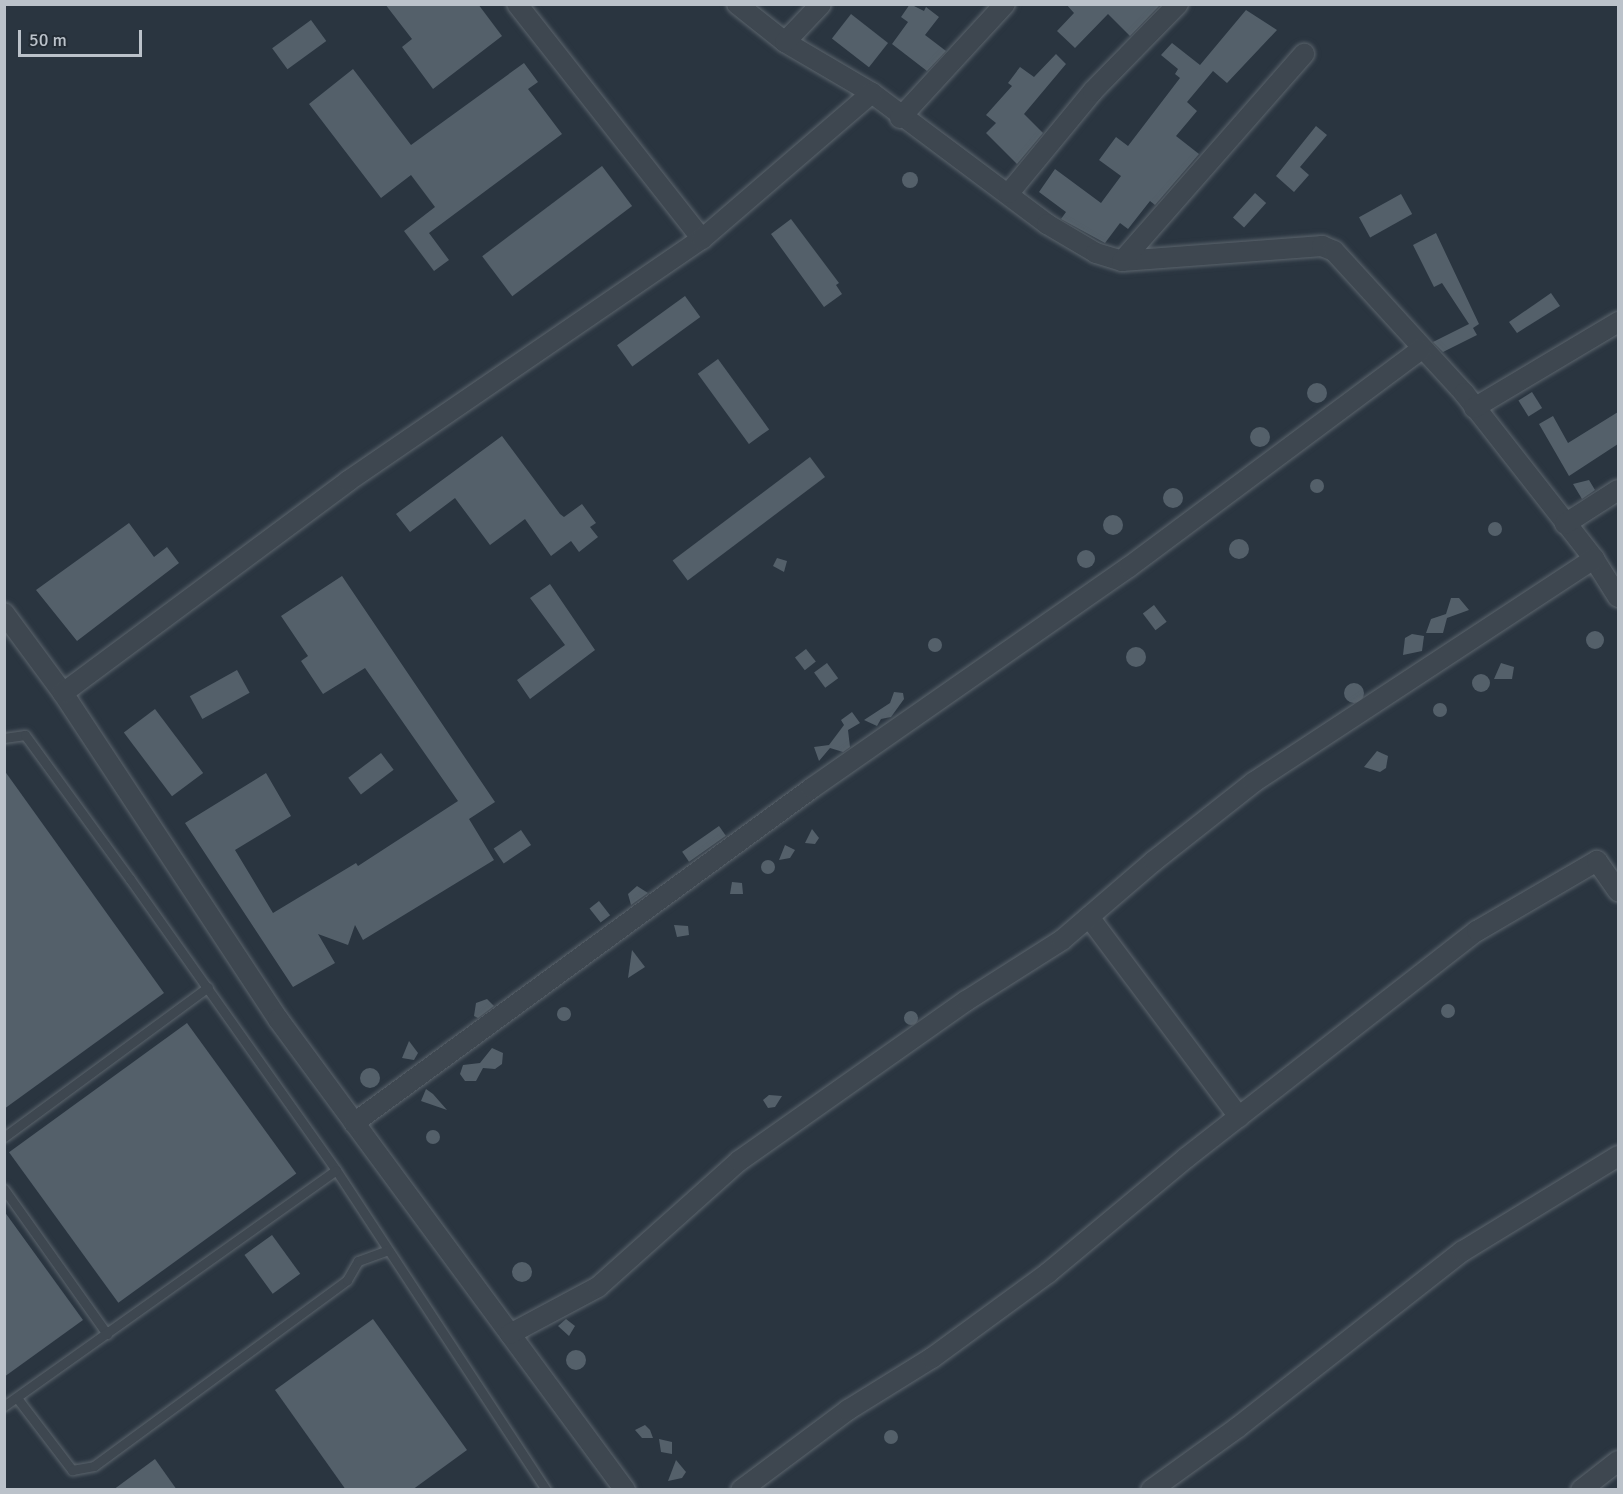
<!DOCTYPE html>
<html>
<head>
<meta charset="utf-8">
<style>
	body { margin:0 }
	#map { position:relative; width:1623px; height:1494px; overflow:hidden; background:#2a3540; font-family:Signika,sans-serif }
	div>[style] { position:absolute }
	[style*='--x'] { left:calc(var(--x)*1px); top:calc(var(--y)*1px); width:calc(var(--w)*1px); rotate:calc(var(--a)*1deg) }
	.building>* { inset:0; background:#54606a; transform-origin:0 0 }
	.round { border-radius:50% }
	.roads { filter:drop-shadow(0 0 2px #5c656d) drop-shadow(0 0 2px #5c656d) }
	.service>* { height:9px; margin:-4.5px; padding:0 4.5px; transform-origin:4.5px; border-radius:4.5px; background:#3e4750 }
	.minor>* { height:20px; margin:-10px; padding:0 10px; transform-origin:10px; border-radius:10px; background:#3e4750 }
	span { translate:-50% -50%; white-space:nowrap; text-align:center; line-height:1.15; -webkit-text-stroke:4.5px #232c35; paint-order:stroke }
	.frame { position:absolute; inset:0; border:6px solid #bbc2ca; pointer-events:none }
	.scale { position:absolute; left:18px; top:30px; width:124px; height:27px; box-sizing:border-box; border:3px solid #bbc2ca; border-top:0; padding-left:8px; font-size:18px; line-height:21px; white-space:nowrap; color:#bbc2ca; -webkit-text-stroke:4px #232c35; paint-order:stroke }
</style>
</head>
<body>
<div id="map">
	<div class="building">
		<i style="clip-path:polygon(385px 4px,478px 4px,502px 36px,433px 89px,402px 47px,412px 39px)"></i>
		<i style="clip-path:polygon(910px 4px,924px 11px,926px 7px,939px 17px,925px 35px,946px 51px,927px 71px,892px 44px,908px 22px,901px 17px)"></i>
		<i style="clip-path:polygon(1066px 4px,1161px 4px,1130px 36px,1108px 14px,1075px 48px,1057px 31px,1074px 13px)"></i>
		<i style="clip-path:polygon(1246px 10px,1277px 30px,1227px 83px,1213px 71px,1187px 102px,1197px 111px,1176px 136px,1199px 154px,1155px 205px,1150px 201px,1128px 229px,1120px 223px,1105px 243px,1061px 219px,1066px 212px,1039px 192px,1055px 169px,1101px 203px,1121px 176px,1099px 160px,1116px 137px,1128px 146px,1180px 78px,1175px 74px,1178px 69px,1161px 55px,1172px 43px,1200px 65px)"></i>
		<i style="left:851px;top:14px;width:47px;height:31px;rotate:38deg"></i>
		<i style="left:311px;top:20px;width:26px;height:48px;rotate:54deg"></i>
		<i style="clip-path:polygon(1056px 54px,1066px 64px,1024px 114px,1043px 133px,1017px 164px,986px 133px,996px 123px,986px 115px,1012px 86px,1008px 83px,1020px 67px,1034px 77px)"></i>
		<i style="clip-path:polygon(524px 63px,538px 82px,528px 89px,562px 134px,429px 233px,449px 260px,434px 271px,404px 231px,435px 207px,411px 175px,381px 198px,309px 104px,353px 69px,411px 145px)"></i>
		<i style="clip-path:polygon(1316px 126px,1327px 135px,1300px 167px,1309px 175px,1294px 192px,1276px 176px)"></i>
		<i style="left:602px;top:166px;width:50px;height:150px;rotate:53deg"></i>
		<i class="round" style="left:902px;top:172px;width:16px;height:16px"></i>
		<i style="left:1255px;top:193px;width:15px;height:33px;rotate:42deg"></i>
		<i style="left:1401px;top:194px;width:23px;height:48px;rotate:61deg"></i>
		<i style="clip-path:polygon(791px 219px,839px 283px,836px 285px,842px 294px,824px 307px,771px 234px)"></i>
		<i style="clip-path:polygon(1436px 233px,1479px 324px,1473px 328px,1477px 335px,1443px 352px,1433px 342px,1469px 324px,1442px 283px,1434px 287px,1413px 245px)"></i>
		<i style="clip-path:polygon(1551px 293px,1560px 306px,1517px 333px,1509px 322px)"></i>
		<i style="left:685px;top:296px;width:26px;height:84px;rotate:54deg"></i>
		<i style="left:718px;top:359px;width:87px;height:25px;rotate:54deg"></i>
		<i class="round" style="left:1307px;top:383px;width:20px;height:20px"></i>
		<i style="left:1532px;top:392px;width:19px;height:16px;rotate:58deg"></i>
		<i style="clip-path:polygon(1618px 412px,1618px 444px,1569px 476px,1539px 424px,1553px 416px,1568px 443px)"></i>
		<i class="round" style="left:1250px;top:427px;width:20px;height:20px"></i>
		<i style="clip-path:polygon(502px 436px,560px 514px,564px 517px,582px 504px,596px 523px,590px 527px,598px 537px,579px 552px,571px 541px,551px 556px,525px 519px,490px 545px,455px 498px,410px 532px,396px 514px)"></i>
		<i style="left:810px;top:457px;width:25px;height:172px;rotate:53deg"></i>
		<i class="round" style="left:1310px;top:479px;width:14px;height:14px"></i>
		<i style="clip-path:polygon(1589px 480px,1595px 490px,1582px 499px,1573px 484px)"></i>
		<i class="round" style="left:1163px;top:488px;width:20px;height:20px"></i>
		<i class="round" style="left:1103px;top:515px;width:20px;height:20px"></i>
		<i class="round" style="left:1488px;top:522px;width:14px;height:14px"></i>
		<i style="clip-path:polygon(129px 523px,154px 557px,167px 547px,179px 563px,77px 641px,36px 590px)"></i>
		<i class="round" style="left:1229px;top:539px;width:20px;height:20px"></i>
		<i class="round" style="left:1077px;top:550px;width:18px;height:18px"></i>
		<i style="clip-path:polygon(777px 558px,787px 561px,784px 572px,773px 566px)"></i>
		<i style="clip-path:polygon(342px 576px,495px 802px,469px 819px,494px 860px,363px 940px,355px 925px,348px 945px,318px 934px,335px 963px,293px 987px,185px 823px,266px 773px,291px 816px,235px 850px,273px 913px,356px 863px,358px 866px,458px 801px,365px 668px,323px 694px,301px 661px,308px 656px,281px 616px)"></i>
		<i style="clip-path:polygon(550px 584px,595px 650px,530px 699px,517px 680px,565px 645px,530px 598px)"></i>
		<i style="clip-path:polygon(1451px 598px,1459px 598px,1469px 610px,1447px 618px,1443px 633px,1426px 633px,1431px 619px,1446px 614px)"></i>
		<i style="left:1154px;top:605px;width:21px;height:14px;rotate:53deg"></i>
		<i class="round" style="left:1586px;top:631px;width:18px;height:18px"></i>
		<i style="clip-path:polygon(1412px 634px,1424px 636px,1422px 651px,1403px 655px,1405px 638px)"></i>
		<i class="round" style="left:928px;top:638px;width:14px;height:14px"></i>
		<i class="round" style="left:1126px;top:647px;width:20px;height:20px"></i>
		<i style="left:806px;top:649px;width:16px;height:14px;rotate:52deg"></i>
		<i style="left:827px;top:663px;width:19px;height:16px;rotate:54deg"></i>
		<i style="clip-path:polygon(1501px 663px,1514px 667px,1512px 679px,1494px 679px)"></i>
		<i style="left:237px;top:670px;width:26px;height:54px;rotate:61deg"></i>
		<i class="round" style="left:1472px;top:674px;width:18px;height:18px"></i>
		<i class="round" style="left:1344px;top:683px;width:20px;height:20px"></i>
		<i style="clip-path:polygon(894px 692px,903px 693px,904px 699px,891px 717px,881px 719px,877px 726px,864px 720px,890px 703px)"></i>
		<i class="round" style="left:1433px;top:703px;width:14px;height:14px"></i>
		<i style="left:155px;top:709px;width:80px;height:39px;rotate:53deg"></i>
		<i style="clip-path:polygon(852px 712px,860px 723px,848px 730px,850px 747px,843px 752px,830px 748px,819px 761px,814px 747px,829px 745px,844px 725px,841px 720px)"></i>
		<i style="clip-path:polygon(1377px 751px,1388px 756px,1386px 768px,1380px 772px,1364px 767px)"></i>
		<i style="left:381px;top:753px;width:21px;height:41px;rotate:53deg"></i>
		<i style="clip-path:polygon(4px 770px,164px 993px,4px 1109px)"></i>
		<i style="left:719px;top:826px;width:12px;height:45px;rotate:55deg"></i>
		<i style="clip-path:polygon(812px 829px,819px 838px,815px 844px,805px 843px)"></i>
		<i style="left:521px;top:830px;width:18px;height:33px;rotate:56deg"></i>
		<i style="clip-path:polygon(785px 845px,795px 850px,790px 858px,779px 860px)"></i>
		<i class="round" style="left:761px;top:860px;width:14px;height:14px"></i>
		<i style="clip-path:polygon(732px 882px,742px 883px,743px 894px,730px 894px)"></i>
		<i style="clip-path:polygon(637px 886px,648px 893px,631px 905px,628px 894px)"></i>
		<i style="left:599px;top:901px;width:18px;height:12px;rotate:52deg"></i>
		<i style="clip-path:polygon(674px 925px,688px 926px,689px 935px,677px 937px)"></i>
		<i style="clip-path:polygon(632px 950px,645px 967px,628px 978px)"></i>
		<i style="clip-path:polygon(487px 999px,494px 1006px,478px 1018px,474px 1016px,476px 1003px)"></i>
		<i class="round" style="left:1441px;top:1004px;width:14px;height:14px"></i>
		<i class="round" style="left:557px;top:1007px;width:14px;height:14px"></i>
		<i class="round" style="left:904px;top:1011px;width:14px;height:14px"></i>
		<i style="left:187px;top:1023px;width:186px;height:220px;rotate:54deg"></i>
		<i style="clip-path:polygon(409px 1041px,418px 1053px,414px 1060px,402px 1058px)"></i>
		<i style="clip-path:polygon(492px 1048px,503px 1053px,502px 1064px,495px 1069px,483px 1068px,476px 1081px,465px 1081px,460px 1074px,463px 1065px,480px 1063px)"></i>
		<i class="round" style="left:360px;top:1068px;width:20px;height:20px"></i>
		<i style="clip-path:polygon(426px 1089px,433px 1094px,447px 1110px,421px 1101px)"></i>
		<i style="clip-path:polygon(769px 1095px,782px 1096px,775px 1107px,768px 1108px,763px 1100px)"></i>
		<i class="round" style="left:426px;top:1130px;width:14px;height:14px"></i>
		<i style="clip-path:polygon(4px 1211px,83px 1320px,4px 1377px)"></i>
		<i style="left:272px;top:1235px;width:48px;height:34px;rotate:54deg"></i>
		<i class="round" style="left:512px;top:1262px;width:20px;height:20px"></i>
		<i style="clip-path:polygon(373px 1319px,467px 1450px,412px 1490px,346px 1490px,275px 1390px)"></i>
		<i style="clip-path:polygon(566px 1319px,575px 1326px,569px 1336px,558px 1326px)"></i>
		<i class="round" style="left:566px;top:1350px;width:20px;height:20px"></i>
		<i style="clip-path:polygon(645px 1425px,650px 1430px,653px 1438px,642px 1438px,635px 1430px)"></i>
		<i class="round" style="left:884px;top:1430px;width:14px;height:14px"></i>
		<i style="clip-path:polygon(659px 1439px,672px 1442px,672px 1454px,661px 1452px)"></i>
		<i style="clip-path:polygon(155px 1459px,177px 1490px,113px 1490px)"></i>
		<i style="clip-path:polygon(676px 1460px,686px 1472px,682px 1478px,668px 1481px)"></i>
	</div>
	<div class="roads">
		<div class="service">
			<i style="--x:4;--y:738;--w:21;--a:-8"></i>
			<i style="--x:25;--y:735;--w:178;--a:53.9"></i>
			<i style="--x:130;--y:879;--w:357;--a:54.7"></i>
			<i style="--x:336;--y:1170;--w:383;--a:56.7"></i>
			<i style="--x:4;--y:1137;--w:253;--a:-36.3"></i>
			<i style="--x:4;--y:1189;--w:178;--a:54.6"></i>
			<i style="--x:17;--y:1398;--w:91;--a:52.6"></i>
			<i style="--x:72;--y:1470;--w:22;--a:-10"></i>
			<i style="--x:94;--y:1466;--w:314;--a:-36.3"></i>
			<i style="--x:347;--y:1280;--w:22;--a:-60"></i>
			<i style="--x:358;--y:1261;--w:30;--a:-20"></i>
			<i style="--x:4;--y:1406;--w:407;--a:-35.4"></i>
		</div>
		<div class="minor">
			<i style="--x:517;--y:4;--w:299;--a:51.8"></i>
			<i style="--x:737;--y:4;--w:61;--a:38.4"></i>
			<i style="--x:785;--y:42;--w:101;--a:30.4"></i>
			<i style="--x:872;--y:93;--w:219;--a:36.8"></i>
			<i style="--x:1047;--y:224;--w:57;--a:30.6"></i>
			<i style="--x:1096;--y:253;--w:27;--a:17"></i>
			<i style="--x:1122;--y:261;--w:201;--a:-4.3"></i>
			<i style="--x:1322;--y:246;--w:13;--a:23"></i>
			<i style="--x:1334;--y:251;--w:193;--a:47.5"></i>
			<i style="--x:1464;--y:393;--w:211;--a:51.9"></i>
			<i style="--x:1594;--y:559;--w:45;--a:57.7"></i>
			<i style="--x:785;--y:42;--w:52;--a:-46.5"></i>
			<i style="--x:900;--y:118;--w:155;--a:-47.4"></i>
			<i style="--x:1009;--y:193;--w:132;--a:-50.5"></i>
			<i style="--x:1093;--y:91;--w:122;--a:-45.7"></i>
			<i style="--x:1122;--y:261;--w:276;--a:-48.7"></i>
			<i style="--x:1474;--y:408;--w:168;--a:-30.8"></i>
			<i style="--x:1565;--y:524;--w:63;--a:-32.7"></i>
			<i style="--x:4;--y:613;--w:99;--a:53.6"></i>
			<i style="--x:63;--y:693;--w:391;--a:56.6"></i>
			<i style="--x:278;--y:1019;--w:585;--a:53.62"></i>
			<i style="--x:63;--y:693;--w:355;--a:-36.6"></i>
			<i style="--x:348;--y:481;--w:429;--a:-34.4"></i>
			<i style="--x:702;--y:239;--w:224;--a:-40.7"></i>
			<i style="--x:1089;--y:917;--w:250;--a:53.1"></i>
			<i style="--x:354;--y:1123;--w:567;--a:-36.18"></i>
			<i style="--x:812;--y:788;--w:386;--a:-34.9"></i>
			<i style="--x:1129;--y:567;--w:364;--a:-36.7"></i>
			<i style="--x:510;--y:1334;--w:100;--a:-28.1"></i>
			<i style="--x:598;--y:1287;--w:189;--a:-41.8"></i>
			<i style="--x:739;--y:1161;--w:278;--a:-35.2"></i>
			<i style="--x:966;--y:1001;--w:114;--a:-32.4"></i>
			<i style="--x:1062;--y:940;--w:121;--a:-40.7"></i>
			<i style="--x:1154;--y:861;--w:127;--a:-38.3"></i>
			<i style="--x:1254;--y:782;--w:407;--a:-33.3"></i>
			<i style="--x:741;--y:1490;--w:134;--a:-36.8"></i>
			<i style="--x:848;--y:1410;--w:99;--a:-31.8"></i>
			<i style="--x:932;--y:1358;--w:144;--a:-36.2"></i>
			<i style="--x:1048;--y:1273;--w:180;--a:-39.8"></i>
			<i style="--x:1186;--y:1158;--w:369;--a:-38"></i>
			<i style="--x:1477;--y:931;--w:139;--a:-30.3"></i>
			<i style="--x:1597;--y:861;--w:37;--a:55"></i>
			<i style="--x:1151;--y:1490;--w:106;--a:-35.8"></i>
			<i style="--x:1237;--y:1428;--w:287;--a:-38.1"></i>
			<i style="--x:1463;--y:1251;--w:182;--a:-31.5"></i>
			<i style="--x:1581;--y:1490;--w:47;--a:-38.1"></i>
		</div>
	</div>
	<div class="frame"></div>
	<div class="scale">50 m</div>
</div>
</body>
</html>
